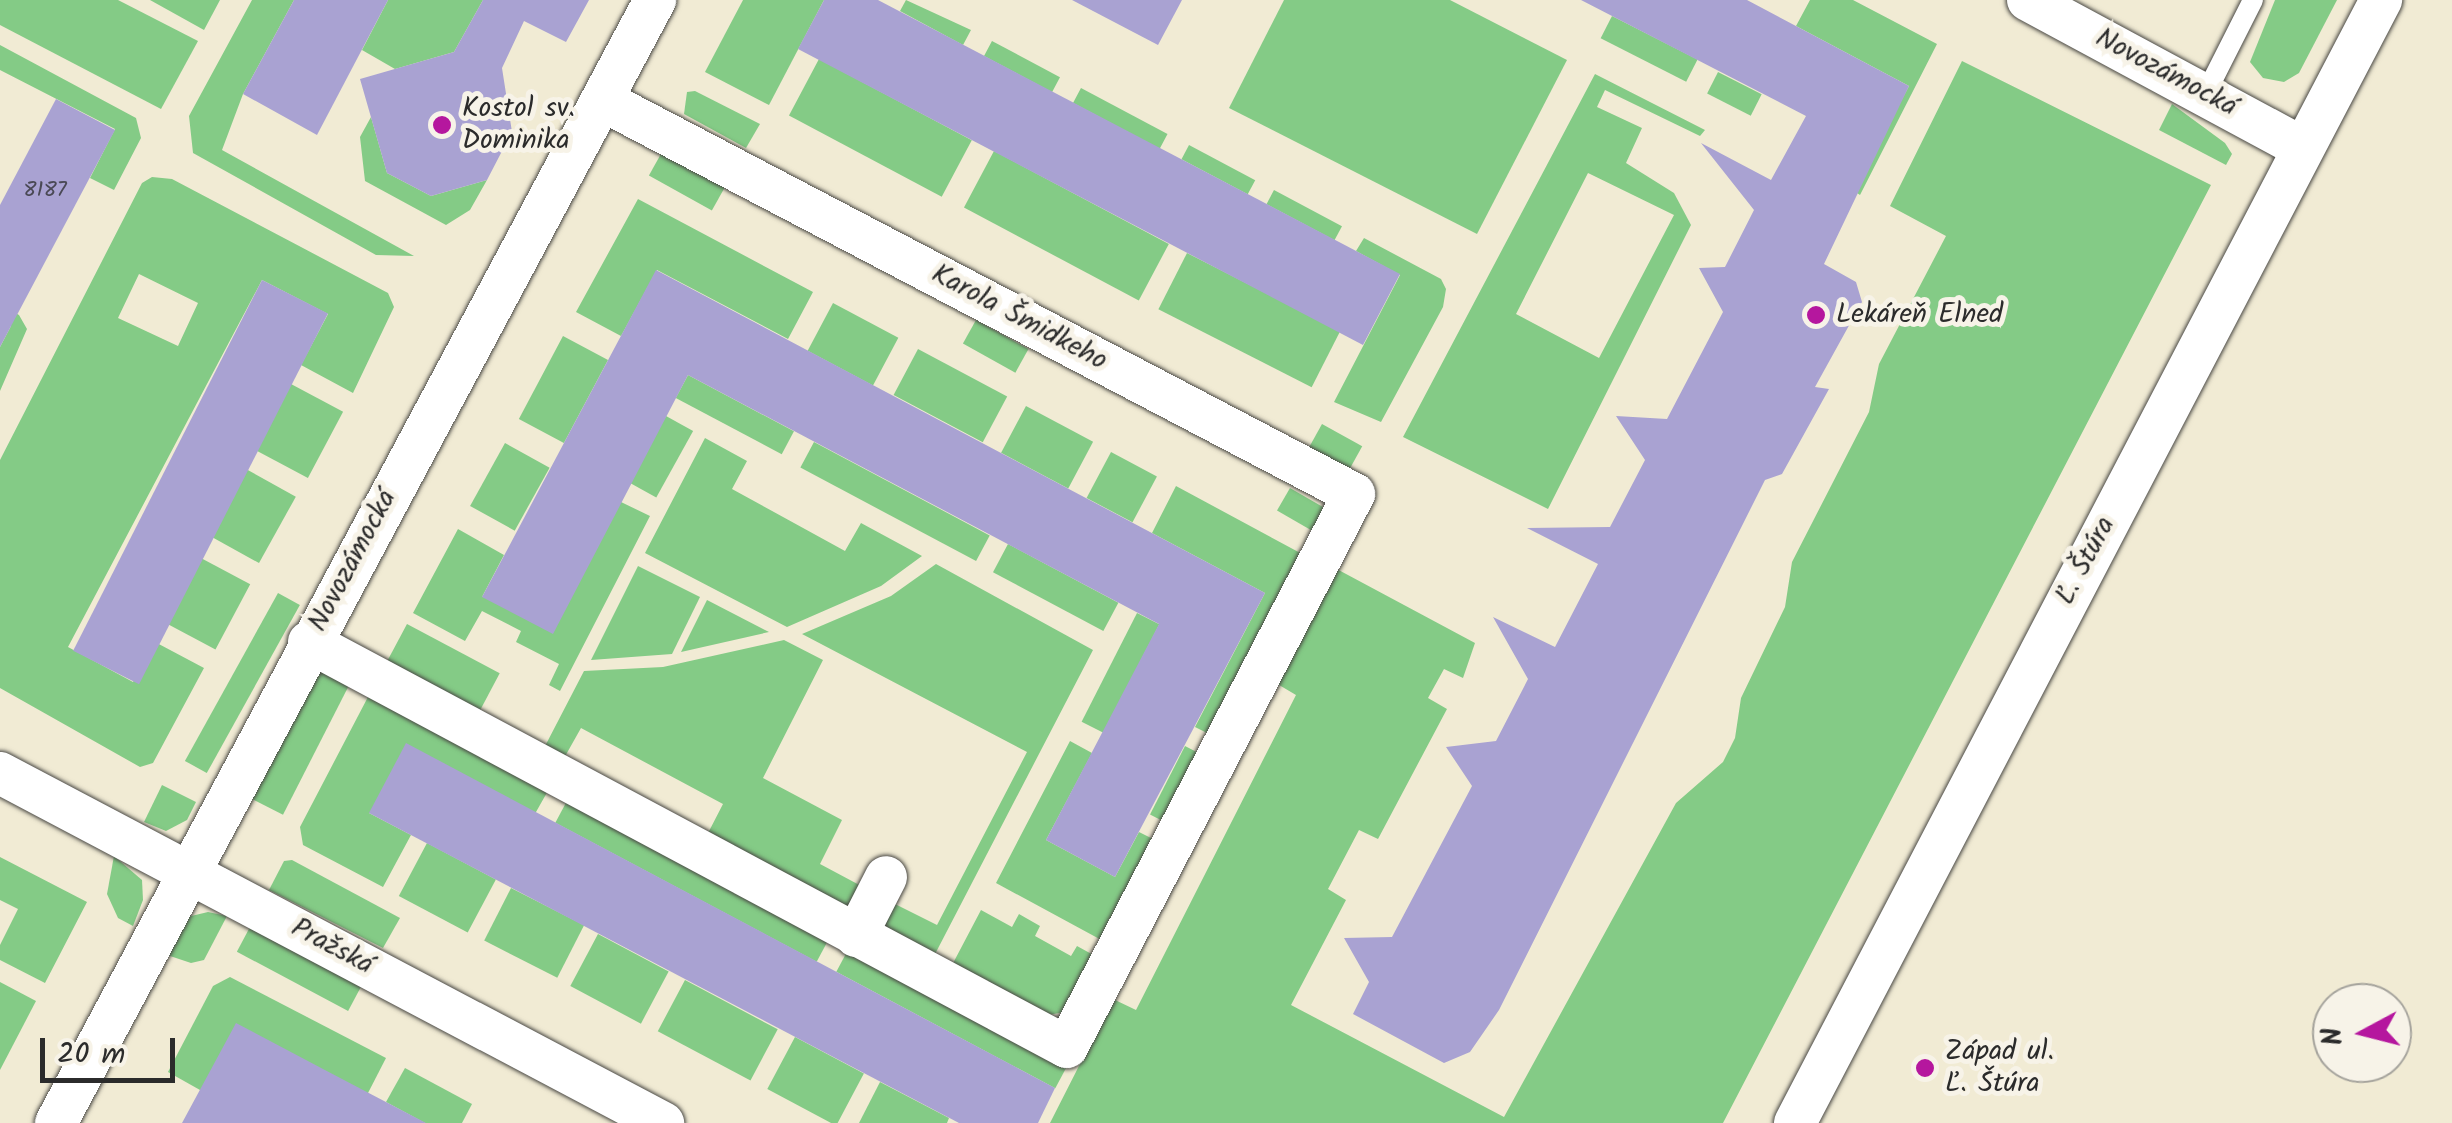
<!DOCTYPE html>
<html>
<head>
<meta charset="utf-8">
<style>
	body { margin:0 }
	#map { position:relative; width:2452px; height:1123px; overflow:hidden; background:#f1ebd4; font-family:Kalam,sans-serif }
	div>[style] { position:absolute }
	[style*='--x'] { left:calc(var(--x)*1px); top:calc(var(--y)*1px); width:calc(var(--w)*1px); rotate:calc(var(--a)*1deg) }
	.green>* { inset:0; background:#84cb86; transform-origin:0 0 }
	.building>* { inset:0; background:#a9a2d2; transform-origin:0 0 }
	.roads { filter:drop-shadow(0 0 2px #494844) drop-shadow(0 0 2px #494844) }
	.service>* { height:20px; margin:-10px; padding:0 10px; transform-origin:10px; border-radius:10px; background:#fff }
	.minor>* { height:42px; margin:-21px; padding:0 21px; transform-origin:21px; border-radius:21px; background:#fff }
	.dots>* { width:28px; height:28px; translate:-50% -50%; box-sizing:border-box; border:5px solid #f7f3e8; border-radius:50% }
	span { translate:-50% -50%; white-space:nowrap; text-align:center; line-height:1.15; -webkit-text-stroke:10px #f7f3e8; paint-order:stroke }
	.number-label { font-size:22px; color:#4a4955 }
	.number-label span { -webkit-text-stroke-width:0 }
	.street-label { font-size:28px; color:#2b2b2b }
	.poi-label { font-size:28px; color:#2b2b2b }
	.left { translate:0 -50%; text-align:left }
	.north { position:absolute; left:2312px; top:983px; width:100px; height:100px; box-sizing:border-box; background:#f7f3e8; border:2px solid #a5a39c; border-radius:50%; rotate:263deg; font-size:28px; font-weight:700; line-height:40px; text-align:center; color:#2b2b2b }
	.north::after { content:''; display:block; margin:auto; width:35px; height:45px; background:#b5179e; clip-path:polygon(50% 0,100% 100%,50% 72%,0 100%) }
	.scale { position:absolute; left:40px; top:1038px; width:135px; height:45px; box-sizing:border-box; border:5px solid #2b2b2b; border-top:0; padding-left:12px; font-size:30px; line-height:35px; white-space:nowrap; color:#2b2b2b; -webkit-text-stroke:8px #f7f3e8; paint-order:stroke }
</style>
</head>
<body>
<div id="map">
	<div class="green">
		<i style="clip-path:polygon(0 0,118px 0,198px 41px,161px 109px,0 25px)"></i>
		<i style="clip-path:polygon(150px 0,220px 0,204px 30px)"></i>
		<i style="clip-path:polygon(252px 0,294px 0,243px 94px,222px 150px,414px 256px,376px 255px,193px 153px,189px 116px)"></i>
		<i style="clip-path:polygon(388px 0,483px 0,454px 52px,395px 69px,362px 50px)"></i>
		<i style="clip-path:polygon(743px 0,824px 0,769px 105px,705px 72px)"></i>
		<i style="clip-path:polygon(906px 0,971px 30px,963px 45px,900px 11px)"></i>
		<i style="clip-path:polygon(1284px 0,1450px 0,1567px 60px,1477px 234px,1229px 108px)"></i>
		<i style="clip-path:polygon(1810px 0,1853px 0,1937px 44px,1860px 195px,1854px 191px,1909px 86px,1796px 26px)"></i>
		<i style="clip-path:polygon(2275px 0,2337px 0,2299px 73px,2284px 82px,2263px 78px,2250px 62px)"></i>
		<i style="left:1612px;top:16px;width:96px;height:25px;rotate:27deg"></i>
		<i style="left:992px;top:41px;width:77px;height:17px;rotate:28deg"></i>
		<i style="clip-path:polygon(0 45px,136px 118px,141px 138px,114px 190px,90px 178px,115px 129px,0 70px)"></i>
		<i style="left:819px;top:59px;width:173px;height:64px;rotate:28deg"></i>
		<i style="clip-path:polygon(1962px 61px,2211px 185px,1723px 1123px,1050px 1123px,1113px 999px,1136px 1010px,1296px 695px,1274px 682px,1333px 567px,1475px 643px,1463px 678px,1444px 669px,1428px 698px,1447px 709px,1378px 839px,1359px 830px,1328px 889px,1346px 900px,1291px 1005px,1504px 1117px,1676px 803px,1723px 762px,1735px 738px,1741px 698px,1785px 607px,1792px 562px,1869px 412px,1879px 364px,1946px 236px,1890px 206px)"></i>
		<i style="left:1718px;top:72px;width:49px;height:24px;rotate:27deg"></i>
		<i style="clip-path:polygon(evenodd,1595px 74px,1705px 130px,1700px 136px,1605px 90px,1597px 107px,1642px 128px,1626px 163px,1674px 193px,1691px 225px,1548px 509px,1403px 437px,1595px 74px,1588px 173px,1674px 215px,1599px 358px,1516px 314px,1588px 173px)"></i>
		<i style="left:1081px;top:88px;width:98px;height:17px;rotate:28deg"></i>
		<i style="clip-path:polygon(695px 91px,760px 124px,746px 148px,684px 114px,687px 92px)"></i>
		<i style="clip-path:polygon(2172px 104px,2225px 143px,2232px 154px,2226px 165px,2159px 130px)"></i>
		<i style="clip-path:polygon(371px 117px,387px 173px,431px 196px,487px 180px,470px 210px,446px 225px,365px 181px,360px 137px)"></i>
		<i style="left:1189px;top:145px;width:75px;height:16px;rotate:28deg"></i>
		<i style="left:994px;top:151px;width:198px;height:64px;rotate:28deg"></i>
		<i style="left:662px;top:152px;width:72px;height:27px;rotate:29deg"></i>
		<i style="clip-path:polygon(evenodd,152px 177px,172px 179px,301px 247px,388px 293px,394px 307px,353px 393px,301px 365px,328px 314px,262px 280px,68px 647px,133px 682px,155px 642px,204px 668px,153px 763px,140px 767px,0 688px,0 460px,142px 183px,152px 177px,139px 274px,198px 303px,178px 346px,118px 318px,139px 274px)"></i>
		<i style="left:1274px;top:190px;width:77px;height:16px;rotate:28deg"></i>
		<i style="clip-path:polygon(638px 199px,813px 292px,788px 339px,657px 270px,621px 336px,576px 312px)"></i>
		<i style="clip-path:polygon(1364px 238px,1441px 279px,1446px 289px,1443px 307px,1381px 422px,1334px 402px,1400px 275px,1356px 251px)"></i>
		<i style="left:1187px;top:253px;width:172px;height:63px;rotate:27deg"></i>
		<i style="left:833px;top:303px;width:74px;height:54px;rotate:28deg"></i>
		<i style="clip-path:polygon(0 304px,19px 315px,27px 329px,0 391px,0 347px,11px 326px)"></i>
		<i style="left:976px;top:320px;width:60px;height:27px;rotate:29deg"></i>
		<i style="left:563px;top:336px;width:51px;height:94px;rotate:28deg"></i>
		<i style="left:918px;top:349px;width:101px;height:52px;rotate:28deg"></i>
		<i style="left:688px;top:375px;width:120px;height:26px;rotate:28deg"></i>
		<i style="left:291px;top:384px;width:59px;height:75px;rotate:28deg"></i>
		<i style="left:1026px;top:406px;width:76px;height:53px;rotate:28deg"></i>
		<i style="left:666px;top:416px;width:31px;height:76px;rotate:29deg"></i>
		<i style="left:1322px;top:424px;width:46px;height:26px;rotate:29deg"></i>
		<i style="clip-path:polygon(705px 438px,747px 461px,732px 489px,845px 551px,861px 523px,922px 556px,881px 586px,787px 627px,645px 553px)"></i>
		<i style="left:814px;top:442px;width:199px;height:29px;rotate:28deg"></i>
		<i style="left:505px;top:443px;width:51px;height:72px;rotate:29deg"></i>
		<i style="left:1111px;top:452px;width:52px;height:52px;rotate:28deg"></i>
		<i style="left:246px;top:469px;width:57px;height:76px;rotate:29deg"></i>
		<i style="clip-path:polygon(1176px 486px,1304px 555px,1211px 735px,1195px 727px,1265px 593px,1152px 533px)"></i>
		<i style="left:1290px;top:488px;width:43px;height:26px;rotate:30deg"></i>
		<i style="clip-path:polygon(621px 502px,650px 516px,560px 691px,549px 685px,559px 664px,516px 642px,521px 631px,482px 611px,465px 641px,413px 613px,458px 529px,504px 555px,482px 597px)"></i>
		<i style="left:1008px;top:544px;width:125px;height:32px;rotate:28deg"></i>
		<i style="left:199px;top:557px;width:58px;height:74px;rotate:28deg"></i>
		<i style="clip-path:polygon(936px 564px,1093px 650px,933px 958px,876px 927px,889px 901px,937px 925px,1027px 752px,802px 634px,891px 596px)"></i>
		<i style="clip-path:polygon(638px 566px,700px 597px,672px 654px,591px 660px)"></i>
		<i style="left:278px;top:593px;width:25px;height:192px;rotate:29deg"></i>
		<i style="clip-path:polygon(707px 600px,769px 632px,681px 652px)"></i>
		<i style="left:1137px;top:613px;width:25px;height:122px;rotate:27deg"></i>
		<i style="left:407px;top:624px;width:105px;height:44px;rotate:28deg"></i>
		<i style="clip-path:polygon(784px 640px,823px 660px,763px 778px,842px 820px,820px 864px,865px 888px,852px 914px,706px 837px,723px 804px,581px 728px,563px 760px,543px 750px,584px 671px,663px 667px)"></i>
		<i style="left:319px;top:667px;width:35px;height:148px;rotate:27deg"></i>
		<i style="clip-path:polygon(369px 695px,549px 789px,536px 812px,369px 813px,411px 835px,383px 887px,303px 845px,300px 827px)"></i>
		<i style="clip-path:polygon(1070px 741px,1092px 753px,1046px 840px,1115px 877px,1139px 832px,1157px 841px,1105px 942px,996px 883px)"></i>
		<i style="left:1185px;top:746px;width:18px;height:77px;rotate:27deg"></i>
		<i style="clip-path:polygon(162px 785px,196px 802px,187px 820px,166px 831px,144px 822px)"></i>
		<i style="left:568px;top:799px;width:296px;height:27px;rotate:28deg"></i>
		<i style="left:427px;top:843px;width:78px;height:60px;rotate:28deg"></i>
		<i style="clip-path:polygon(114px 856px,142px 880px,143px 900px,133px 926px,118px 918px,107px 894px)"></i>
		<i style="clip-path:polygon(0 857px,87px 902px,45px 983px,0 960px,0 945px,18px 909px,0 900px)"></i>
		<i style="clip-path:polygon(292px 860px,400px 918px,383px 948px,269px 890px,284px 861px)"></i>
		<i style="left:511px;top:888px;width:82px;height:59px;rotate:27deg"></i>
		<i style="clip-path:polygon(981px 910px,1012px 927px,1019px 914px,1040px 926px,1035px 936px,1071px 956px,1077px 946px,1097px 957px,1070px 1011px,1043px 1016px,951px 967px)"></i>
		<i style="clip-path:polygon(208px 912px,227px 916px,204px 960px,191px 963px,164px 954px,187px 917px)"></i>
		<i style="left:250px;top:927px;width:126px;height:28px;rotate:28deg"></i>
		<i style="left:598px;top:934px;width:80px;height:59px;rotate:28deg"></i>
		<i style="left:849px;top:948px;width:248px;height:27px;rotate:28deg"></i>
		<i style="clip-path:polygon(230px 977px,386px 1058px,368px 1093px,200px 1090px,168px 1072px,213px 986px)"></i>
		<i style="left:685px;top:980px;width:105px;height:58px;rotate:28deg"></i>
		<i style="clip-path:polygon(0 982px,36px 1001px,0 1070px)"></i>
		<i style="left:795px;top:1037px;width:78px;height:59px;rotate:28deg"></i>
		<i style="clip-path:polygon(405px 1068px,472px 1104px,462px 1123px,425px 1123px,386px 1102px)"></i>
		<i style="clip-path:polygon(880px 1082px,949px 1118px,947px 1123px,859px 1123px)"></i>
	</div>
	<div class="building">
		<i style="clip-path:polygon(294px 0,388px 0,317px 135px,243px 94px)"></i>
		<i style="clip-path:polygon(483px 0,589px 0,566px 42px,524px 21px,502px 68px,512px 132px,487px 180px,431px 196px,387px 173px,360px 79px,454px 52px)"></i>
		<i style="clip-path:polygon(824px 0,878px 0,1400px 274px,1363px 345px,798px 49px)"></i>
		<i style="clip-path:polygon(1072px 0,1182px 0,1158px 45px)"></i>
		<i style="clip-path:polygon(1581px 0,1747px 0,1909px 86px,1824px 264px,1856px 282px,1862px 302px,1815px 387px,1829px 389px,1782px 474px,1765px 480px,1499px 1010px,1470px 1052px,1444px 1063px,1353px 1014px,1369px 982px,1344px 938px,1392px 937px,1472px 786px,1446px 747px,1496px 741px,1528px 679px,1493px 617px,1555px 647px,1598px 564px,1527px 528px,1610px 527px,1645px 460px,1616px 416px,1667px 419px,1723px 312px,1699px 268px,1725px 267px,1754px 210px,1701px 143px,1771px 180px,1806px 116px)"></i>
		<i style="clip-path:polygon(56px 99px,115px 130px,0 347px,0 205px)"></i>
		<i style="clip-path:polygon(656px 270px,1265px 593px,1115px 877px,1046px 840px,1159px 624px,688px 375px,553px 634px,482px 597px)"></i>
		<i style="left:262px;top:280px;width:74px;height:416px;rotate:27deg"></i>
		<i style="clip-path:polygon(406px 743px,1055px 1088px,1038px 1123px,959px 1123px,369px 813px)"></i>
		<i style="clip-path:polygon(236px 1023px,323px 1069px,426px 1123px,182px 1123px)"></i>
	</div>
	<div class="roads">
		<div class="service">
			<i style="--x:2206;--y:93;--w:104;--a:-63.2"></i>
		</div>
		<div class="minor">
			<i style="--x:2028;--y:0;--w:312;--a:28.3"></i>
			<i style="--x:309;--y:642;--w:859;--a:28.12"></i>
			<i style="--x:1067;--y:1047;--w:623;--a:-62.57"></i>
			<i style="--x:1354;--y:494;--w:849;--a:-152.35"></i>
			<i style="--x:0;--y:773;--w:750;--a:27.83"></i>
			<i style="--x:856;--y:936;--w:66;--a:-63"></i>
			<i style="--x:56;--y:1123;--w:1273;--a:-61.92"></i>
			<i style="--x:1795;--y:1123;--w:1267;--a:-62.44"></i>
		</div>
	</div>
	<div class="dots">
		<i style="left:442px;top:125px;background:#b5179e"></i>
		<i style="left:1816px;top:315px;background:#b5179e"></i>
		<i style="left:1925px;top:1068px;background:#b5179e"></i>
	</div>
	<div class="number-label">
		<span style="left:45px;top:191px">8187</span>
	</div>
	<div class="street-label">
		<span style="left:2166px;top:73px;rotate:28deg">Novozámocká</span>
		<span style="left:1019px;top:318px;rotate:28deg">Karola Šmidkeho</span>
		<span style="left:353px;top:561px;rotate:-62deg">Novozámocká</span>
		<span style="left:2086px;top:561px;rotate:-62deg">Ľ. Štúra</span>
		<span style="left:332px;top:947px;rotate:28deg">Pražská</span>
	</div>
	<div class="poi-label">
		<span class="left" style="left:462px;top:125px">Kostol sv.<br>Dominika</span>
		<span class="left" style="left:1836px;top:315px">Lekáreň Elned</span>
		<span class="left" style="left:1945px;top:1068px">Západ ul.<br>Ľ. Štúra</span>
	</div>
	<div class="north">N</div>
	<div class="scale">20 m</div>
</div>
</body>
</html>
